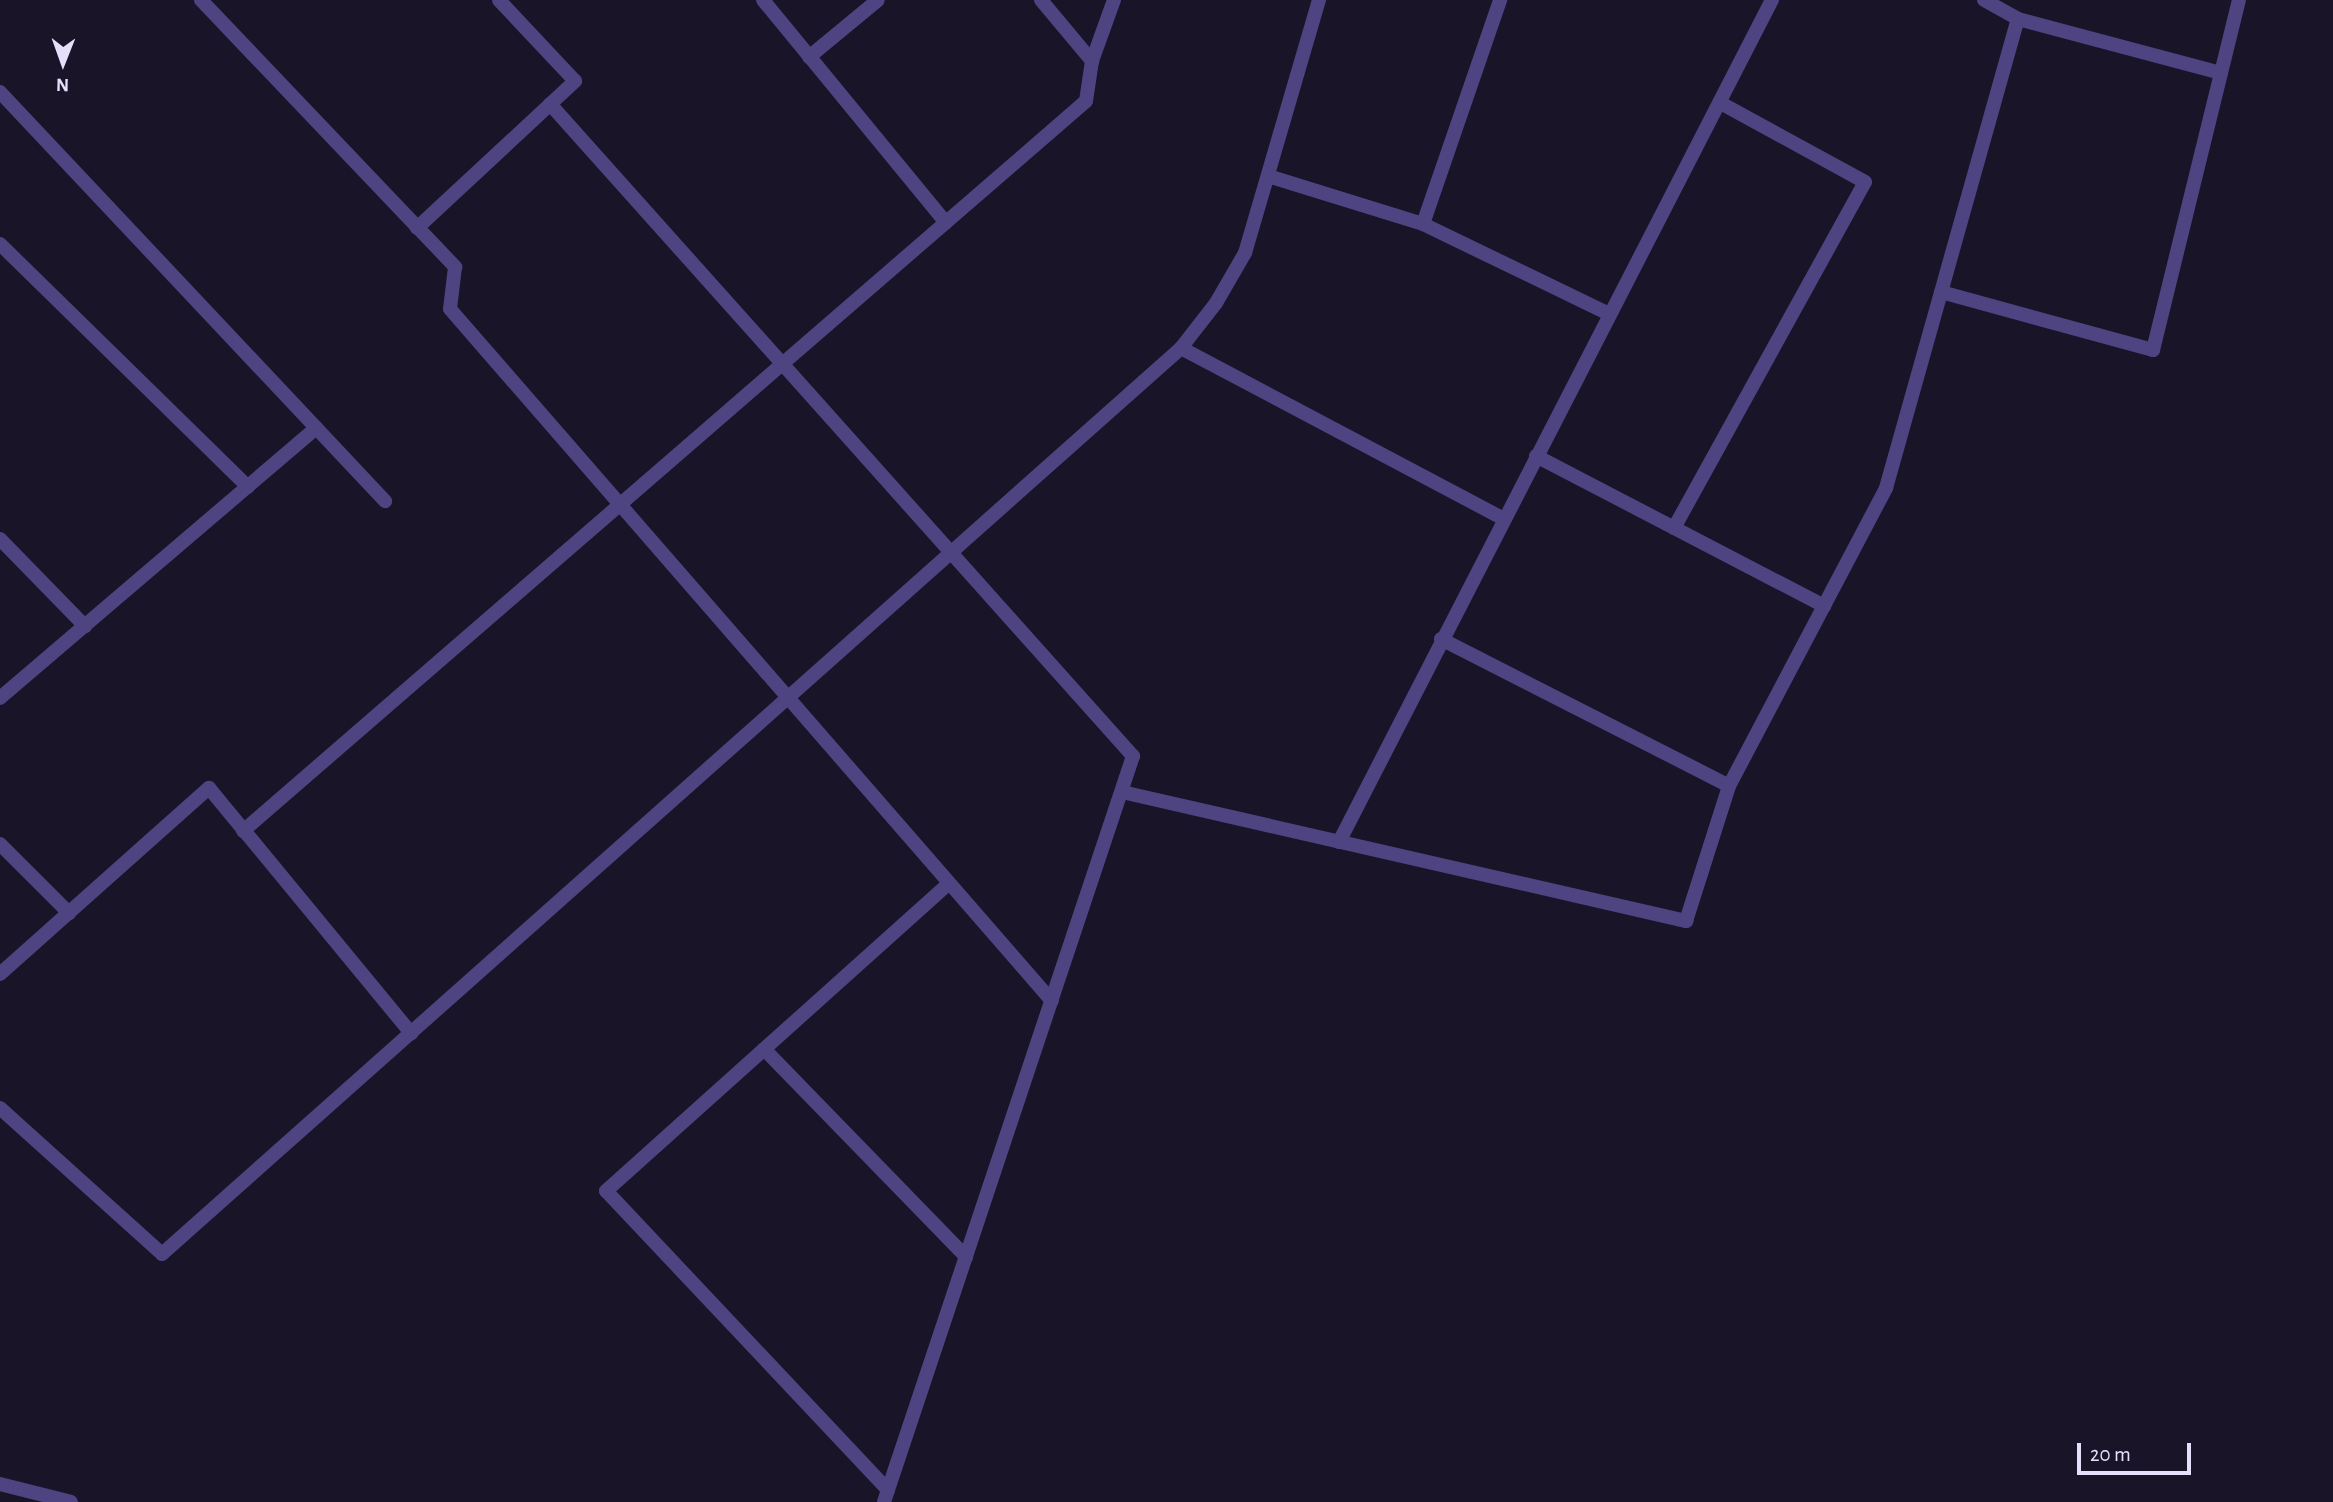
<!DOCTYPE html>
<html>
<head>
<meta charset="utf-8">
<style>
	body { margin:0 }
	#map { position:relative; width:2333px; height:1502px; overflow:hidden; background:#1a1429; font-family:"Alegreya Sans",sans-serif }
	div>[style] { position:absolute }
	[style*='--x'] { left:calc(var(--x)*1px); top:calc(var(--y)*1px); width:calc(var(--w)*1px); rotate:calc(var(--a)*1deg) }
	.minor>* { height:14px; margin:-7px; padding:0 7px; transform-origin:7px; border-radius:7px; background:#4f4482 }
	span { translate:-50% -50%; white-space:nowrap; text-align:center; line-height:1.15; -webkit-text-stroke:5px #1a1429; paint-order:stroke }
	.north { position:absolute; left:28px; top:28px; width:70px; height:70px; -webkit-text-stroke:5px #1a1429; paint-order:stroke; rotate:181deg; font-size:19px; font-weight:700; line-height:28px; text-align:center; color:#e6dffb }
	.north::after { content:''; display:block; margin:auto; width:24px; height:32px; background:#e6dffb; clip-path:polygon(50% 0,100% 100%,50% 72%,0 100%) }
	.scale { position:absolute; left:2077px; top:1443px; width:114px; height:32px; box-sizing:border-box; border:4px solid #e6dffb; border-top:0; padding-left:9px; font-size:21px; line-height:24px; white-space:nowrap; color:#e6dffb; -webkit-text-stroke:5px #1a1429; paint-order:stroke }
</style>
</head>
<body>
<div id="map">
	<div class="minor">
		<i style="--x:201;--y:0;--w:369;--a:46.4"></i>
		<i style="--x:455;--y:267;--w:42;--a:96.8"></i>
		<i style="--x:450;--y:309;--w:917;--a:48.98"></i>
		<i style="--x:763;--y:0;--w:288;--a:50.6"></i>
		<i style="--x:1041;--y:0;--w:80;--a:50.1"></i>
		<i style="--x:1984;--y:0;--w:39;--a:29"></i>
		<i style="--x:2018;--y:19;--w:210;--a:14.9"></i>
		<i style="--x:809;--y:57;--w:89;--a:-39.6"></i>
		<i style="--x:0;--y:92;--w:562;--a:46.73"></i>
		<i style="--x:550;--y:104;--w:875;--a:48.2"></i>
		<i style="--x:1133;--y:756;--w:786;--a:108.46"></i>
		<i style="--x:1268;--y:176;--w:162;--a:17.2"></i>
		<i style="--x:1423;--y:224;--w:207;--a:25.8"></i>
		<i style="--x:1423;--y:224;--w:237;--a:-71"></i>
		<i style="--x:417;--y:228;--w:216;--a:-42.9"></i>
		<i style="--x:575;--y:81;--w:111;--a:-133.2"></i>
		<i style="--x:0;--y:244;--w:347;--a:44.4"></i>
		<i style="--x:1941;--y:292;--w:220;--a:15.3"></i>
		<i style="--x:2153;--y:350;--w:360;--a:-76.2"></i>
		<i style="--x:1181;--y:348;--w:365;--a:27.9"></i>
		<i style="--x:1536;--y:456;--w:325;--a:27.5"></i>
		<i style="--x:1674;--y:528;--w:395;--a:-61.1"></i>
		<i style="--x:1865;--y:182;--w:166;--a:-151.3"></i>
		<i style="--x:0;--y:539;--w:122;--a:45.7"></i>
		<i style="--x:1441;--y:639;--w:323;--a:27"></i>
		<i style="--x:0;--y:698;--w:416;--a:-40.5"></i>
		<i style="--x:1122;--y:792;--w:579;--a:12.88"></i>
		<i style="--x:1686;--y:921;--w:142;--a:-72.3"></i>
		<i style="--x:1729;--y:786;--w:337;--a:-62.2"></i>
		<i style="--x:1886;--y:488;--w:487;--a:-74.3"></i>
		<i style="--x:243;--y:831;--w:1115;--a:-40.89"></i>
		<i style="--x:1086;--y:101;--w:40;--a:-81.5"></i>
		<i style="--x:1092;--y:61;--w:65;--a:-70.2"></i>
		<i style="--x:1339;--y:842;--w:947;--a:-62.79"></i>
		<i style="--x:0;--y:844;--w:98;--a:45"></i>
		<i style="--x:0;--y:974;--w:280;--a:-41.7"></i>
		<i style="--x:209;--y:788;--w:318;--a:50.5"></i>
		<i style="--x:764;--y:1049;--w:290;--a:45.8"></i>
		<i style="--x:0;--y:1108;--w:218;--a:42"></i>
		<i style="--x:162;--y:1254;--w:1364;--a:-41.64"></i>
		<i style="--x:1181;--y:348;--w:57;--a:-52.1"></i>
		<i style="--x:1216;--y:303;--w:58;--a:-59.9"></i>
		<i style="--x:1245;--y:253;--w:264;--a:-73.7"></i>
		<i style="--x:0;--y:1484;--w:73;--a:14.2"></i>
		<i style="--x:888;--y:1490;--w:411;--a:-133.3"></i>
		<i style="--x:606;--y:1191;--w:461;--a:-41.9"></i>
	</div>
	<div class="north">N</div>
	<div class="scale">20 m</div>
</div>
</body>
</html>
